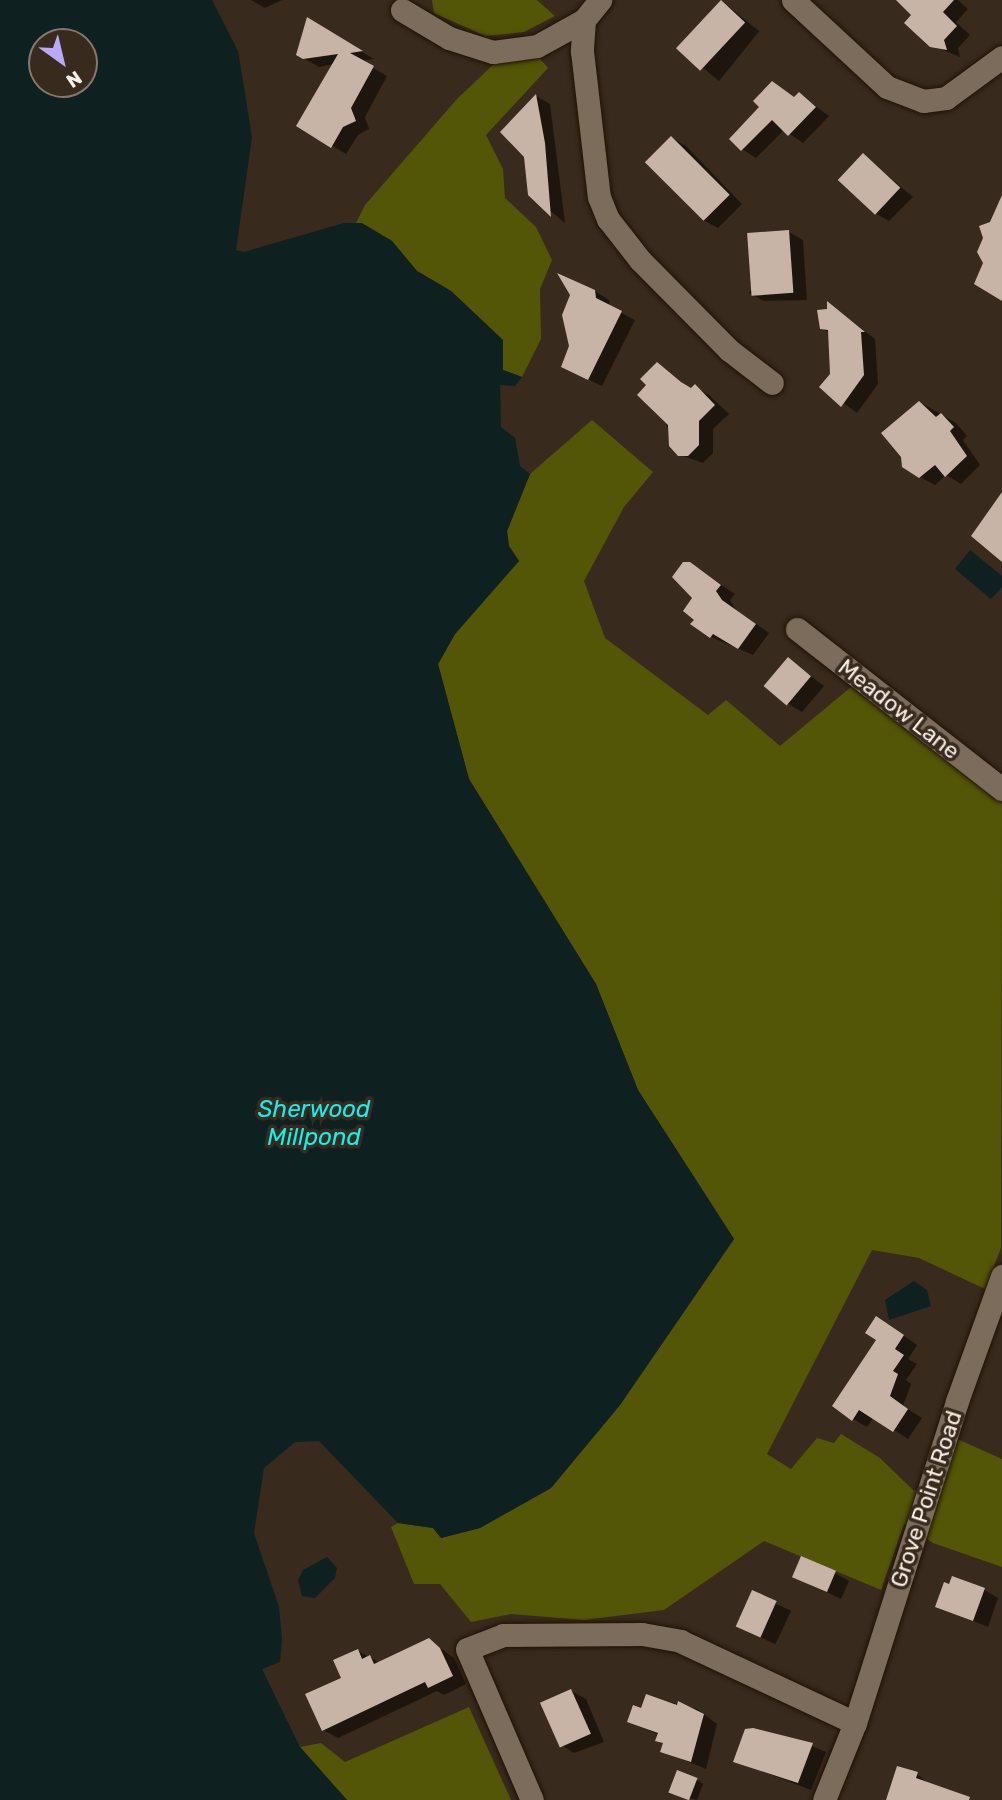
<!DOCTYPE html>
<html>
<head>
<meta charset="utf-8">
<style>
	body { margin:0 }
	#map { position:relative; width:1002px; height:1800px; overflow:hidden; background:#382a1c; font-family:Rubik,sans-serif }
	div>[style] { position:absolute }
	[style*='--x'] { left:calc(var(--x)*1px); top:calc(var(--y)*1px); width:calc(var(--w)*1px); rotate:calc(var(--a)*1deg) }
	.green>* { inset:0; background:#535606 }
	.water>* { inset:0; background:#0e2020 }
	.shadow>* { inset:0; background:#0007; transform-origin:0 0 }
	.building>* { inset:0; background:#c8b4a6; transform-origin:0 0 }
	.roads { filter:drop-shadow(0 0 2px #1f1206) drop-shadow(0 0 2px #1f1206) }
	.minor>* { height:23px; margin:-11.5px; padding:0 11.5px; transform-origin:11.5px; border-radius:11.5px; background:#7b6c5c }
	span { translate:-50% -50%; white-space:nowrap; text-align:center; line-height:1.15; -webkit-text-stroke:7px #382a1c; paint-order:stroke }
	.street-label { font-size:23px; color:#f8efe6 }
	.water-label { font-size:24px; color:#0ff2f3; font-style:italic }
	.north { position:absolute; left:28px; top:28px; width:70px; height:70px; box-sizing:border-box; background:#382a1c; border:2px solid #85796d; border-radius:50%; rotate:146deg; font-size:19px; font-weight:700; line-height:28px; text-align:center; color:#f8efe6 }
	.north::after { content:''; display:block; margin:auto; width:24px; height:32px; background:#b7abf8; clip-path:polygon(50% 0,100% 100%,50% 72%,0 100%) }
</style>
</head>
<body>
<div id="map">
	<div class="green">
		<i style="clip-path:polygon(432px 0,537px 0,555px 16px,524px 32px,485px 36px,434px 13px)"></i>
		<i style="clip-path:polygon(536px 54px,548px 68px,486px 135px,503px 169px,505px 198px,536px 227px,552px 260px,540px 289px,541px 339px,522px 377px,503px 370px,503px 340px,451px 291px,417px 271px,391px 240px,356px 223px,365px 205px,457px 99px,497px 61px)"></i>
		<i style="clip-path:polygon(592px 420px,653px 472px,624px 507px,584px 581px,605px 638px,708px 715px,726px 700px,780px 746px,851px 687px,1002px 802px,1001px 1248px,985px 1289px,919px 1258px,872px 1250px,767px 1454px,791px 1469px,817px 1438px,834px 1443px,841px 1434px,880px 1458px,913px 1490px,933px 1497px,955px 1438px,1002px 1459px,1002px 1567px,933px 1543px,904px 1524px,881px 1590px,764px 1541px,664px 1610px,584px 1620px,511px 1614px,471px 1622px,440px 1584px,414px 1584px,391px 1527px,398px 1523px,433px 1528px,441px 1538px,480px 1528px,551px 1488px,620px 1405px,734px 1239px,638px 1090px,596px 984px,469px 779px,438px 664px,455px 634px,519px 561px,509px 546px,507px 531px,530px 474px)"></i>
		<i style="clip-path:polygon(469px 1707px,511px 1800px,347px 1800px,300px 1747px,321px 1743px,345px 1762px)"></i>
	</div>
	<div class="water">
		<i style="clip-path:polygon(evenodd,0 0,212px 0,238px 51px,252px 137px,236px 250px,244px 252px,344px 223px,362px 223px,392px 241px,417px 271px,451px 291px,503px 340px,503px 370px,522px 377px,515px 386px,500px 385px,501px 427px,515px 438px,520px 466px,530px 474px,507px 531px,509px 546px,519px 561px,455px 634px,438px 664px,469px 779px,596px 984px,638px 1090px,734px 1239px,620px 1405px,551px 1488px,480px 1528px,441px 1538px,433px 1528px,398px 1523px,319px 1441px,295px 1442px,264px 1468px,254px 1533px,279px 1607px,282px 1639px,280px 1662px,262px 1669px,300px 1747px,347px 1800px,0 1800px,0 0,42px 42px,84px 42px,84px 84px,42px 84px,42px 42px)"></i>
		<i style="clip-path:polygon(970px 550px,1002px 576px,1002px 587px,991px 599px,955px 569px)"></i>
		<i style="clip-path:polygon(914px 1281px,927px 1290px,931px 1306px,889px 1320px,885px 1300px)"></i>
		<i style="clip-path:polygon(327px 1557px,337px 1568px,335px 1578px,315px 1598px,302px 1596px,298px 1580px,303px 1570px)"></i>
	</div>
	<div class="shadow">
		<i style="clip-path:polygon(251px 0,282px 0,265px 8px)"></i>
		<i style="clip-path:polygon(914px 0,958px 0,968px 9px,956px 22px,970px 35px,958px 48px,960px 57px,931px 45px)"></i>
		<i style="left:722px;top:1px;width:48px;height:64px;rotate:39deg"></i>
		<i style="clip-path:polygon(308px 20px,374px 59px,361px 61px,387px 76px,365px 117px,369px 129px,358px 135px,346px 154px,298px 125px,334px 64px,319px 67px,298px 55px)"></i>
		<i style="clip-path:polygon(786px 92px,795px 98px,799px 94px,829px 116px,803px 143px,784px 130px,756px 158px,742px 149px)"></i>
		<i style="clip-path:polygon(536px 96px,550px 104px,565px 223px,530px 194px)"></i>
		<i style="clip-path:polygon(672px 138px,686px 146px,742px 204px,718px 228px,703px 220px,647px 162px)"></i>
		<i style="clip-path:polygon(864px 156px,913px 197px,889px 221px,875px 213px)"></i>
		<i style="clip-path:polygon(789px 232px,803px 240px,807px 300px,764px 301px,749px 293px)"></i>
		<i style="clip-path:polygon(595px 291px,609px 300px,610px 307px,635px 320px,602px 386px,577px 374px)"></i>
		<i style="clip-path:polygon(829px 304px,875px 339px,878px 384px,857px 413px,822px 387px,832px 375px,830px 333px,821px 328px)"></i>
		<i style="clip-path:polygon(657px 364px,692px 390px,695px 387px,709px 395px,729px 414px,713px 429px,713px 453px,703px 463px,680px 455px,649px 385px)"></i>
		<i style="clip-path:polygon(923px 404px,956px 423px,967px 436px,963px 440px,980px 465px,961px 484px,946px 475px,935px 485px,920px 477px,884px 433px)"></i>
		<i style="clip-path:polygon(690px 564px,735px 594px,730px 600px,736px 610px,769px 633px,753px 655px,711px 637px,696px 619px)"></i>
		<i style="clip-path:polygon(788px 659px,824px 686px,802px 712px,787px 703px)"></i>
		<i style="clip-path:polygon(891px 1327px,917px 1345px,908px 1359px,917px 1364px,906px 1380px,911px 1384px,903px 1406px,922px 1418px,908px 1439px,874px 1417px,867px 1427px,853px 1419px)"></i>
		<i style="clip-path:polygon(835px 1573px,849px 1581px,841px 1599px,794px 1576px)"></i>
		<i style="clip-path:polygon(984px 1590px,998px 1598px,988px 1627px,938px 1606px)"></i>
		<i style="left:753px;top:1593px;width:42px;height:37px;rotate:25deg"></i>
		<i style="clip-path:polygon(429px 1640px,454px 1658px,466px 1684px,444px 1695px,437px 1691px,338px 1738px,323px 1730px,358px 1651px,380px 1663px)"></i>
		<i style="clip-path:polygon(571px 1691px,586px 1699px,604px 1742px,574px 1753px,560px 1744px)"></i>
		<i style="clip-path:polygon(647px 1696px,697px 1709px,717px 1724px,706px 1769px,662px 1751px,665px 1744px,657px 1740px,659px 1735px,629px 1722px,642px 1710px)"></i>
		<i style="clip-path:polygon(793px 1738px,826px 1752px,811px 1790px,735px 1761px)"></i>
		<i style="clip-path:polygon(917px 1774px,930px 1785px,967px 1800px,888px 1800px)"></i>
		<i style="clip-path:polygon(697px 1780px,703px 1784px,697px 1800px,677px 1795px)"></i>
	</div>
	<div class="building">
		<i style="left:721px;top:0;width:33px;height:66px;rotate:43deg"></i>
		<i style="clip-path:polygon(896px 0,954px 0,943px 12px,957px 26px,944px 40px,947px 50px,930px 47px,904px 23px,911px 15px)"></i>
		<i style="clip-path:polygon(307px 17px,363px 51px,350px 53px,374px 66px,351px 108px,356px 121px,343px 127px,331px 148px,296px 126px,338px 54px,303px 59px,296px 55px)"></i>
		<i style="clip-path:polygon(772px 81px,794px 97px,799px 92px,816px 107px,788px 136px,772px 120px,741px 151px,729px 139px,759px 107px,753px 101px)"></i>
		<i style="clip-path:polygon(536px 94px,545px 143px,551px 217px,528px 195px,524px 157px,500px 132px)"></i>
		<i style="left:671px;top:136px;width:83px;height:37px;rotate:45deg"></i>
		<i style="left:863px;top:153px;width:51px;height:37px;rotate:43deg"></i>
		<i style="clip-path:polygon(1002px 195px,1002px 301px,974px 284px,983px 263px,977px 252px,983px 238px,979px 226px,990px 222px)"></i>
		<i style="left:789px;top:230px;width:63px;height:42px;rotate:86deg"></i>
		<i style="clip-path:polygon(557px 273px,595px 290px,596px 298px,622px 311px,588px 380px,561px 367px,569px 346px,562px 315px,570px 295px)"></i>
		<i style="clip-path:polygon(827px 301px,865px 332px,861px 332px,864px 375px,841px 407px,819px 387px,830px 374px,828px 330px,820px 329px,817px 310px,827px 309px)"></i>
		<i style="clip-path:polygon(657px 362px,681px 382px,691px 388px,695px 384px,715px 405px,699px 421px,699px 445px,688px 456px,678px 456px,669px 446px,668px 425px,637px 395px,646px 385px,640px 379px)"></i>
		<i style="clip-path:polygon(919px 401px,936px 417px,941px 413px,954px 427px,950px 431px,967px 456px,945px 477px,935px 465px,919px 478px,902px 467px,901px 457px,881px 433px)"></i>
		<i style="clip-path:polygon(1002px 492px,1002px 562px,971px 536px)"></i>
		<i style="clip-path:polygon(683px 562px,690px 562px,721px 585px,716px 591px,722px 600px,756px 624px,738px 649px,713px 634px,710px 638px,690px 624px,694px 620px,683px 611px,692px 598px,672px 577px)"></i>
		<i style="left:788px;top:657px;width:30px;height:38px;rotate:40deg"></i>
		<i style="clip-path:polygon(876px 1316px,904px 1335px,895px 1349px,904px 1355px,893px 1371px,898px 1374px,890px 1396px,908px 1409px,893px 1432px,859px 1410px,852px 1421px,832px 1406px,876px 1340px,865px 1333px)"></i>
		<i style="left:801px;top:1556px;width:38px;height:23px;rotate:23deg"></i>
		<i style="clip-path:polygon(952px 1576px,985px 1588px,973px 1621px,935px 1607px,944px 1582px,949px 1584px)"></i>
		<i style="left:752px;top:1590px;width:27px;height:40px;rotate:24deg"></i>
		<i style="clip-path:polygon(429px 1638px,440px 1648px,453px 1676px,428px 1688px,425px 1682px,322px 1731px,305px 1694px,341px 1678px,333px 1660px,358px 1649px,362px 1659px,370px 1655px,374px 1664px)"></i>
		<i style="left:571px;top:1689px;width:49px;height:34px;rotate:66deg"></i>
		<i style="clip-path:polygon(646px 1694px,677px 1705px,678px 1701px,704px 1714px,691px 1762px,660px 1752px,663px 1743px,655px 1741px,658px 1733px,627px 1722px,633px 1705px,641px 1708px)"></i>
		<i style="clip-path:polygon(753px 1728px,813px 1743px,798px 1783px,733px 1762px,745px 1729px)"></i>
		<i style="clip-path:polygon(897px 1766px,918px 1772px,916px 1778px,970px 1797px,969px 1800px,886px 1800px)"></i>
		<i style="left:677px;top:1770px;width:22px;height:24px;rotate:21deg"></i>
	</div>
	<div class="roads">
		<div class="minor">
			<i style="--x:793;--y:0;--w:128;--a:42.8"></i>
			<i style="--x:887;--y:87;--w:39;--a:21"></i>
			<i style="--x:923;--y:101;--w:23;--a:-7"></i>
			<i style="--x:946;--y:98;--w:69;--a:-36.2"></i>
			<i style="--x:402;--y:10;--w:55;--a:30.8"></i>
			<i style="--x:449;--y:38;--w:46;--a:17.7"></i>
			<i style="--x:493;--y:52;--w:44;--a:-7.8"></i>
			<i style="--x:537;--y:46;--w:54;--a:-29"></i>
			<i style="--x:584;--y:20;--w:26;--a:-51"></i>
			<i style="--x:584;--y:20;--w:31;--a:94"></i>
			<i style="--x:582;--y:51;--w:147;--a:83.4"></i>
			<i style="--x:599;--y:197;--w:24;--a:68"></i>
			<i style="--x:608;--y:219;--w:52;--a:52"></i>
			<i style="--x:640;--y:260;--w:127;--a:45.3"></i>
			<i style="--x:729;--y:350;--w:54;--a:37.5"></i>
			<i style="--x:797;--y:629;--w:260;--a:38"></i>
			<i style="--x:532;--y:1800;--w:164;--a:-113.3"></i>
			<i style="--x:467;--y:1649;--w:39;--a:-21"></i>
			<i style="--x:503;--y:1635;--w:139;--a:-0.4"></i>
			<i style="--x:642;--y:1634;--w:39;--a:10"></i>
			<i style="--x:680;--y:1641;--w:193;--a:25.1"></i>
			<i style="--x:824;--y:1800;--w:83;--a:-68.1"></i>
			<i style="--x:855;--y:1723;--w:338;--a:-72.4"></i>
			<i style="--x:957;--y:1401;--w:133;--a:-70.2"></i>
		</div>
	</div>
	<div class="street-label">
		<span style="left:899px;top:709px;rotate:38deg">Meadow Lane</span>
		<span style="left:926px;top:1499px;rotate:-72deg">Grove Point Road</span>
	</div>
	<div class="water-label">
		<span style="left:314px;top:1124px">Sherwood<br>Millpond</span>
	</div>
	<div class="north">N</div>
</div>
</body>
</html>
